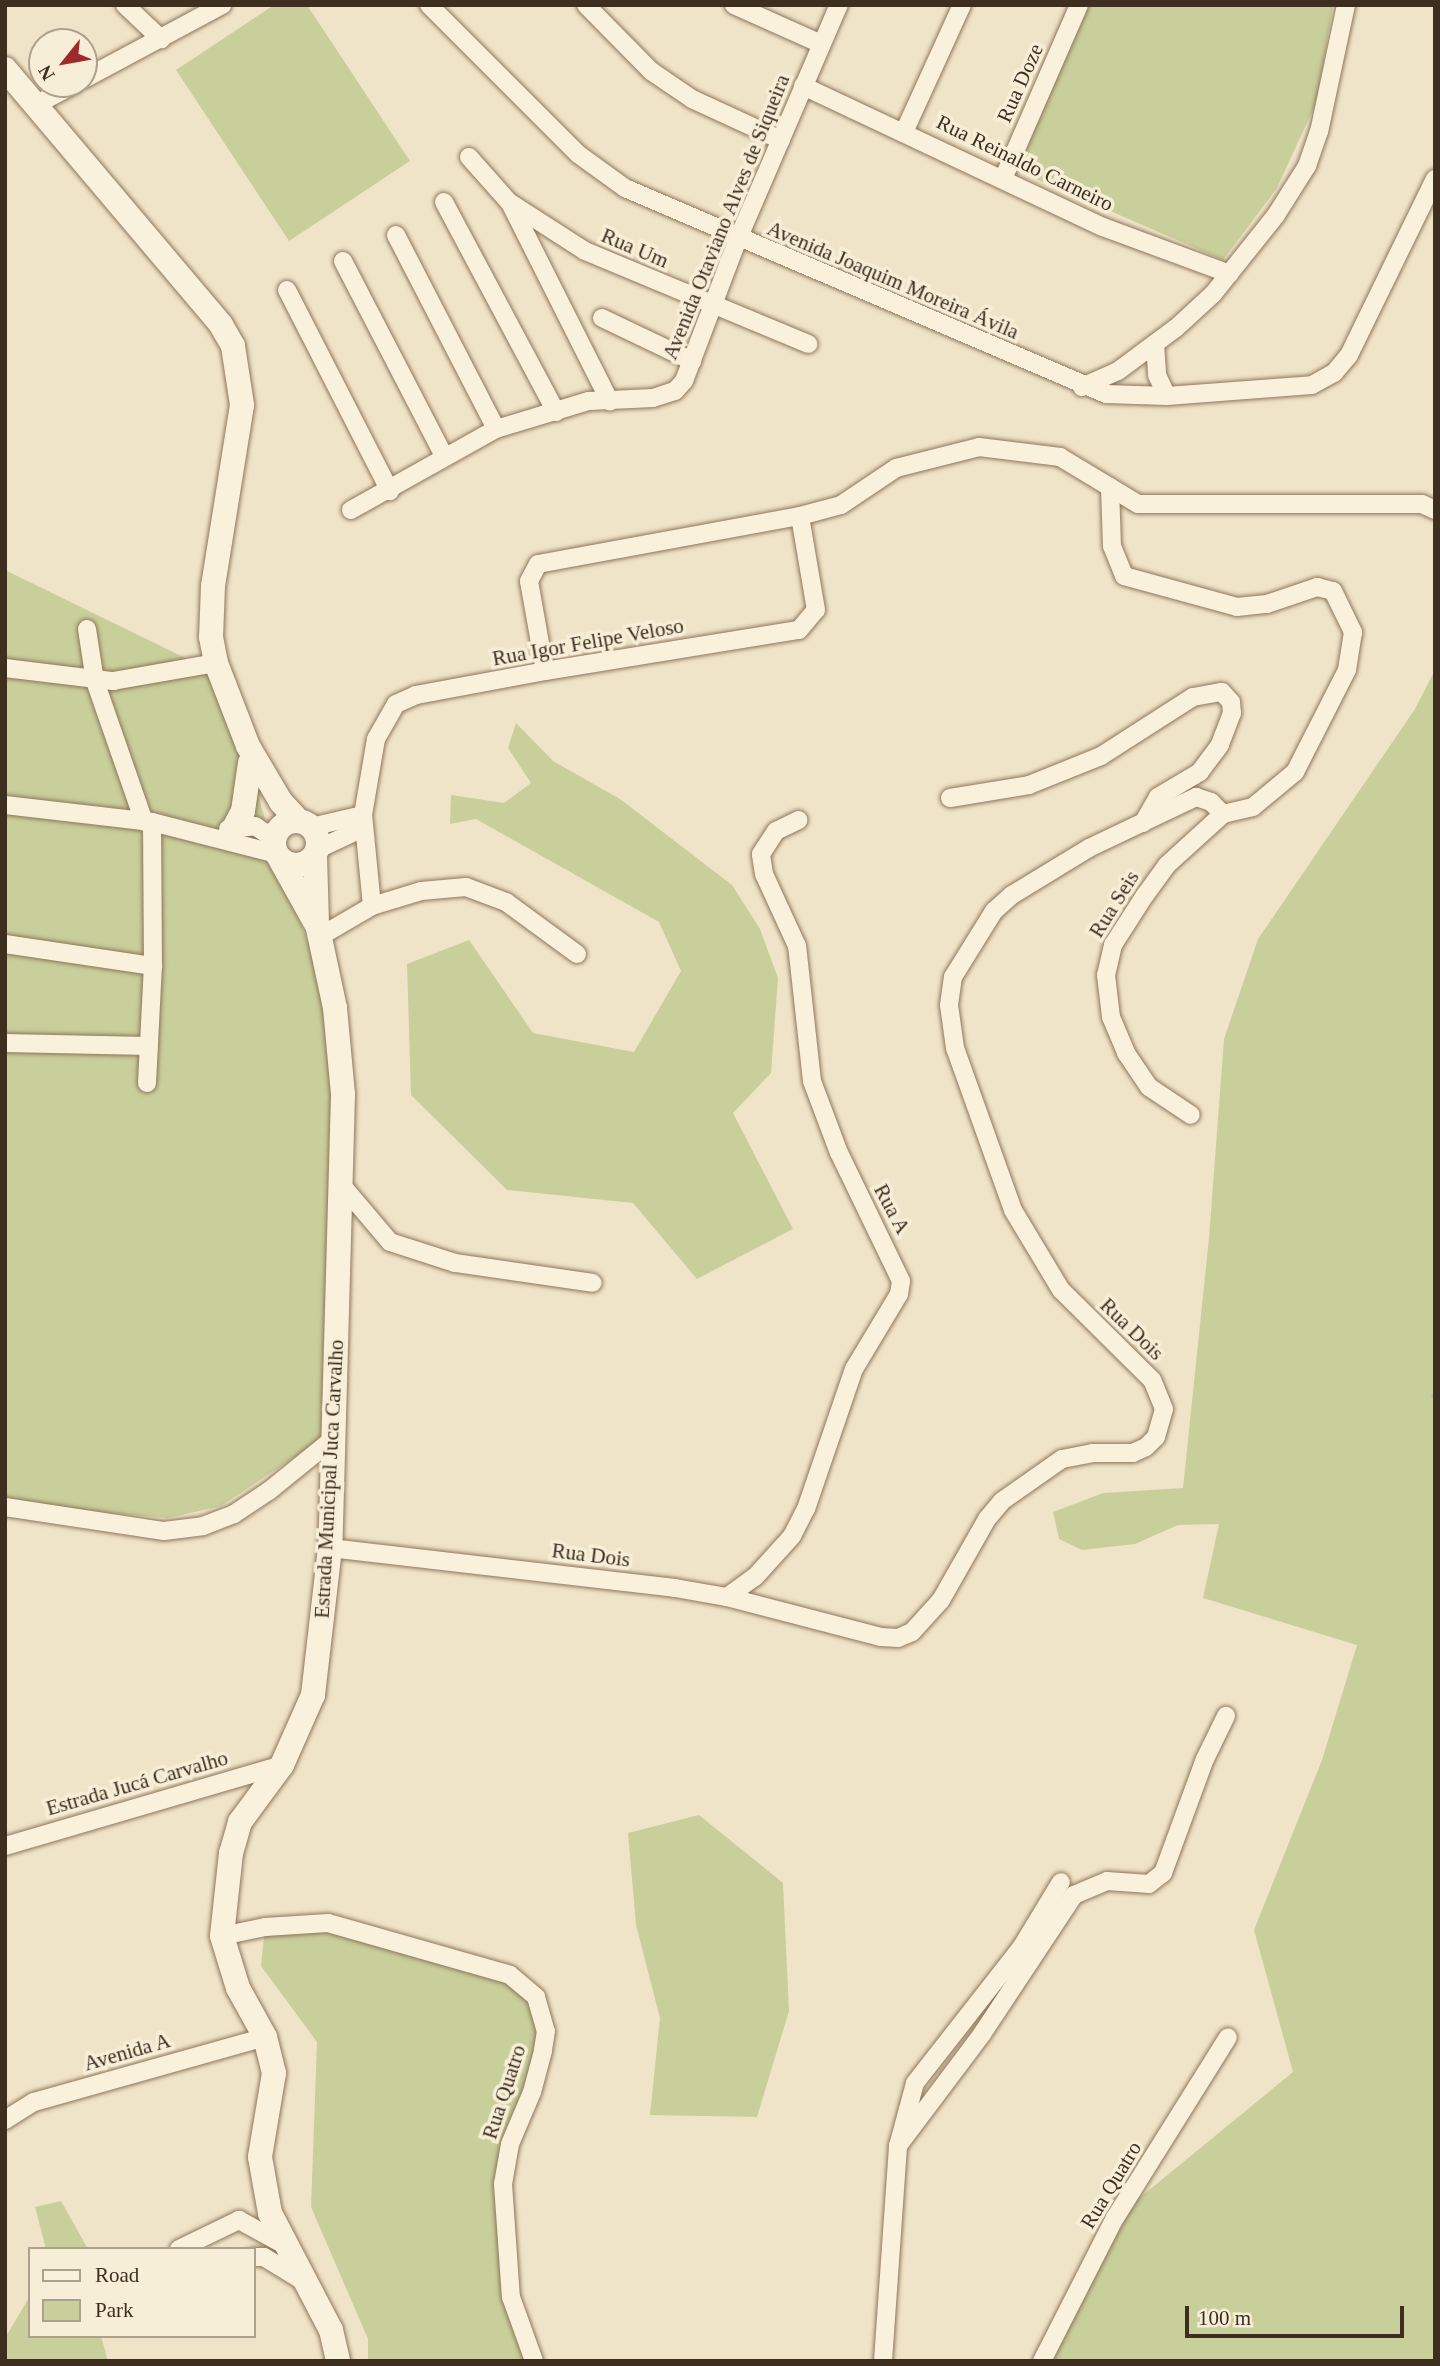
<!DOCTYPE html>
<html>
<head>
<meta charset="utf-8">
<style>
	body { margin:0 }
	#map { position:relative; width:1440px; height:2366px; overflow:hidden; background:#f0e4c8; font-family:"Times New Roman",serif }
	div>[style] { position:absolute }
	[style*='--x'] { left:calc(var(--x)*1px); top:calc(var(--y)*1px); width:calc(var(--w)*1px); rotate:calc(var(--a)*1deg) }
	.green>* { inset:0; background:#c9cf9b }
	.stream>* { height:4.5px; margin:-2.25px; padding:0 2.25px; transform-origin:2.25px; border-radius:2.25px; background:#a9c4bc }
	.roads { filter:drop-shadow(0 0 2px #8d765c) drop-shadow(0 0 2px #8d765c) }
	.street>* { height:18px; margin:-9px; padding:0 9px; transform-origin:9px; border-radius:9px; background:#faf1dc }
	.secondary>* { height:24px; margin:-12px; padding:0 12px; transform-origin:12px; border-radius:12px; background:#faf1dc }
	.secondary>.ring { margin:-12px; padding:0; box-sizing:content-box; background:none; border:24px solid #faf1dc; border-radius:50% }
	span { translate:-50% -50%; white-space:nowrap; text-align:center; line-height:1.15; -webkit-text-stroke:7px #f7eed8; paint-order:stroke }
	.street-label { font-size:21px; color:#3d2e20 }
	.frame { position:absolute; inset:0; border:7px solid #3d2e20; pointer-events:none }
	.legend { position:absolute; left:28px; top:2247px; width:228px; height:91px; box-sizing:border-box; background:#f7eed8; border:2px solid #ada18e; margin:0; padding:9px 12px; list-style:none; font-size:21px; color:#3d2e20 }
	.legend li { display:flex; align-items:center; gap:14px; height:35px }
	.legend b { width:35px; border:2px solid #ada18e }
	.north { position:absolute; left:28px; top:28px; width:70px; height:70px; box-sizing:border-box; background:#f7eed8; border:2px solid #ada18e; border-radius:50%; rotate:239deg; font-size:19px; font-weight:700; line-height:28px; text-align:center; color:#3d2e20 }
	.north::after { content:''; display:block; margin:auto; width:24px; height:32px; background:#9e2a2b; clip-path:polygon(50% 0,100% 100%,50% 72%,0 100%) }
	.scale { position:absolute; left:1185px; top:2306px; width:219px; height:32px; box-sizing:border-box; border:4px solid #3d2e20; border-top:0; padding-left:9px; font-size:21px; line-height:24px; white-space:nowrap; color:#3d2e20; -webkit-text-stroke:5px #f7eed8; paint-order:stroke }
</style>
</head>
<body>
<div id="map">
	<div class="green">
		<i style="clip-path:polygon(274px 5px,307px 5px,410px 161px,289px 241px,176px 70px)"></i>
		<i style="clip-path:polygon(1081px 5px,1333px 5px,1317px 101px,1277px 188px,1223px 260px,1018px 171px)"></i>
		<i style="clip-path:polygon(5px 570px,212px 671px,251px 770px,281px 876px,307px 939px,329px 1010px,335px 1094px,323px 1438px,221px 1506px,168px 1518px,27px 1506px,5px 1499px)"></i>
		<i style="clip-path:polygon(1435px 670px,1435px 2361px,1053px 2361px,1115px 2218px,1293px 2072px,1254px 1930px,1322px 1760px,1357px 1645px,1203px 1598px,1219px 1524px,1178px 1525px,1135px 1544px,1082px 1550px,1059px 1539px,1053px 1512px,1103px 1493px,1183px 1488px,1209px 1238px,1224px 1039px,1258px 939px,1415px 709px)"></i>
		<i style="clip-path:polygon(516px 723px,553px 761px,620px 799px,732px 885px,760px 929px,778px 978px,771px 1073px,733px 1113px,793px 1229px,697px 1279px,633px 1203px,507px 1190px,411px 1095px,407px 964px,469px 940px,533px 1033px,634px 1052px,681px 971px,659px 922px,476px 819px,450px 824px,451px 795px,504px 803px,531px 783px,508px 748px)"></i>
		<i style="clip-path:polygon(699px 1815px,783px 1883px,789px 2011px,757px 2117px,650px 2115px,660px 2018px,636px 1925px,628px 1833px)"></i>
		<i style="clip-path:polygon(328px 1923px,510px 1975px,536px 1997px,539px 2069px,503px 2184px,530px 2353px,536px 2361px,368px 2361px,368px 2339px,311px 2207px,317px 2042px,261px 1966px,265px 1927px)"></i>
		<i style="clip-path:polygon(61px 2201px,88px 2249px,46px 2249px,35px 2207px)"></i>
		<i style="clip-path:polygon(30px 2296px,30px 2336px,101px 2336px,108px 2361px,5px 2361px,5px 2338px)"></i>
	</div>
	<div class="stream">
		<i style="--x:1433;--y:1396;--w:2;--a:0"></i>
	</div>
	<div class="roads">
		<div class="street">
			<i style="--x:125;--y:5;--w:50;--a:43.4"></i>
			<i style="--x:429;--y:5;--w:211;--a:45"></i>
			<i style="--x:578;--y:154;--w:58;--a:35.9"></i>
			<i style="--x:625;--y:188;--w:523;--a:23.18"></i>
			<i style="--x:1106;--y:394;--w:61;--a:1.9"></i>
			<i style="--x:1167;--y:396;--w:145;--a:-4.3"></i>
			<i style="--x:1312;--y:385;--w:25;--a:-29"></i>
			<i style="--x:1334;--y:373;--w:23;--a:-50"></i>
			<i style="--x:1349;--y:355;--w:196;--a:-64"></i>
			<i style="--x:586;--y:5;--w:93;--a:45.4"></i>
			<i style="--x:651;--y:71;--w:50;--a:34.3"></i>
			<i style="--x:692;--y:99;--w:98;--a:24.7"></i>
			<i style="--x:734;--y:5;--w:95;--a:24.1"></i>
			<i style="--x:84;--y:79;--w:157;--a:-28.2"></i>
			<i style="--x:803;--y:86;--w:331;--a:25.2"></i>
			<i style="--x:1103;--y:227;--w:135;--a:20.3"></i>
			<i style="--x:37;--y:104;--w:43;--a:-27.8"></i>
			<i style="--x:905;--y:130;--w:137;--a:-65.5"></i>
			<i style="--x:469;--y:157;--w:60;--a:48.4"></i>
			<i style="--x:509;--y:202;--w:90;--a:32.8"></i>
			<i style="--x:585;--y:251;--w:242;--a:22.6"></i>
			<i style="--x:1003;--y:179;--w:190;--a:-66.4"></i>
			<i style="--x:444;--y:202;--w:238;--a:61.9"></i>
			<i style="--x:511;--y:205;--w:220;--a:63.3"></i>
			<i style="--x:396;--y:235;--w:218;--a:62.7"></i>
			<i style="--x:343;--y:261;--w:220;--a:62.6"></i>
			<i style="--x:287;--y:290;--w:226;--a:62.9"></i>
			<i style="--x:602;--y:318;--w:100;--a:25.5"></i>
			<i style="--x:1155;--y:344;--w:31;--a:86"></i>
			<i style="--x:1157;--y:375;--w:23;--a:65"></i>
			<i style="--x:1082;--y:387;--w:39;--a:-24"></i>
			<i style="--x:1118;--y:371;--w:72;--a:-36.6"></i>
			<i style="--x:1176;--y:328;--w:50;--a:-42.6"></i>
			<i style="--x:1213;--y:294;--w:101;--a:-51.4"></i>
			<i style="--x:1276;--y:215;--w:58;--a:-57.7"></i>
			<i style="--x:1307;--y:166;--w:36;--a:-71"></i>
			<i style="--x:1319;--y:132;--w:130;--a:-78"></i>
			<i style="--x:1110;--y:487;--w:59;--a:88.1"></i>
			<i style="--x:1112;--y:546;--w:32;--a:68"></i>
			<i style="--x:1124;--y:576;--w:117;--a:15.3"></i>
			<i style="--x:1237;--y:607;--w:30;--a:-6"></i>
			<i style="--x:1267;--y:604;--w:53;--a:-18.8"></i>
			<i style="--x:1317;--y:587;--w:16;--a:14"></i>
			<i style="--x:1333;--y:591;--w:46;--a:64"></i>
			<i style="--x:1353;--y:632;--w:38;--a:99"></i>
			<i style="--x:1347;--y:670;--w:114;--a:117"></i>
			<i style="--x:1295;--y:772;--w:55;--a:140.2"></i>
			<i style="--x:1253;--y:807;--w:31;--a:167"></i>
			<i style="--x:351;--y:510;--w:166;--a:-29.2"></i>
			<i style="--x:496;--y:429;--w:97;--a:-16.8"></i>
			<i style="--x:589;--y:401;--w:64;--a:-2.7"></i>
			<i style="--x:653;--y:398;--w:23;--a:-18"></i>
			<i style="--x:675;--y:391;--w:13;--a:-48"></i>
			<i style="--x:684;--y:381;--w:152;--a:-69.2"></i>
			<i style="--x:738;--y:239;--w:255;--a:-66.7"></i>
			<i style="--x:87;--y:629;--w:53;--a:81.3"></i>
			<i style="--x:95;--y:681;--w:149;--a:70.8"></i>
			<i style="--x:5;--y:668;--w:109;--a:6.9"></i>
			<i style="--x:113;--y:681;--w:105;--a:-9.9"></i>
			<i style="--x:545;--y:671;--w:91;--a:-100.1"></i>
			<i style="--x:529;--y:581;--w:19;--a:-62"></i>
			<i style="--x:538;--y:564;--w:266;--a:-10.4"></i>
			<i style="--x:800;--y:516;--w:42;--a:-15"></i>
			<i style="--x:841;--y:505;--w:66;--a:-33.9"></i>
			<i style="--x:896;--y:468;--w:86;--a:-14.2"></i>
			<i style="--x:979;--y:447;--w:82;--a:7"></i>
			<i style="--x:1060;--y:457;--w:91;--a:31.1"></i>
			<i style="--x:1138;--y:504;--w:284;--a:0"></i>
			<i style="--x:1422;--y:504;--w:14;--a:25"></i>
			<i style="--x:950;--y:798;--w:80;--a:-9.3"></i>
			<i style="--x:1029;--y:785;--w:78;--a:-21.9"></i>
			<i style="--x:1101;--y:756;--w:109;--a:-32.7"></i>
			<i style="--x:1193;--y:697;--w:29;--a:-10"></i>
			<i style="--x:1222;--y:692;--w:13;--a:48"></i>
			<i style="--x:1231;--y:702;--w:11;--a:85"></i>
			<i style="--x:1232;--y:713;--w:34;--a:111"></i>
			<i style="--x:1220;--y:745;--w:34;--a:127"></i>
			<i style="--x:1200;--y:772;--w:49;--a:149.2"></i>
			<i style="--x:1158;--y:797;--w:30;--a:120"></i>
			<i style="--x:5;--y:805;--w:148;--a:6.6"></i>
			<i style="--x:152;--y:822;--w:129;--a:14.4"></i>
			<i style="--x:311;--y:827;--w:53;--a:-13"></i>
			<i style="--x:228;--y:829;--w:27;--a:-6"></i>
			<i style="--x:255;--y:826;--w:22;--a:34"></i>
			<i style="--x:318;--y:849;--w:50;--a:-25"></i>
			<i style="--x:372;--y:906;--w:91;--a:-95.6"></i>
			<i style="--x:363;--y:815;--w:77;--a:-80.3"></i>
			<i style="--x:376;--y:739;--w:40;--a:-60.3"></i>
			<i style="--x:396;--y:704;--w:22;--a:-24"></i>
			<i style="--x:416;--y:695;--w:131;--a:-10.5"></i>
			<i style="--x:545;--y:671;--w:257;--a:-9.2"></i>
			<i style="--x:799;--y:630;--w:26;--a:-50"></i>
			<i style="--x:816;--y:610;--w:95;--a:-99.7"></i>
			<i style="--x:319;--y:937;--w:61;--a:-30.3"></i>
			<i style="--x:372;--y:906;--w:51;--a:-17"></i>
			<i style="--x:421;--y:891;--w:45;--a:-5.1"></i>
			<i style="--x:466;--y:887;--w:43;--a:20.6"></i>
			<i style="--x:506;--y:902;--w:88;--a:36.2"></i>
			<i style="--x:5;--y:944;--w:150;--a:8.5"></i>
			<i style="--x:5;--y:1043;--w:144;--a:1.2"></i>
			<i style="--x:147;--y:1083;--w:117;--a:-87.1"></i>
			<i style="--x:153;--y:966;--w:144;--a:-90.4"></i>
			<i style="--x:340;--y:1183;--w:77;--a:49.7"></i>
			<i style="--x:390;--y:1242;--w:68;--a:17.9"></i>
			<i style="--x:455;--y:1263;--w:139;--a:8.2"></i>
			<i style="--x:5;--y:1507;--w:161;--a:8.6"></i>
			<i style="--x:164;--y:1531;--w:39;--a:-7"></i>
			<i style="--x:203;--y:1526;--w:33;--a:-21"></i>
			<i style="--x:234;--y:1514;--w:43;--a:-33.7"></i>
			<i style="--x:270;--y:1490;--w:81;--a:-39"></i>
			<i style="--x:330;--y:1548;--w:347;--a:6.6"></i>
			<i style="--x:675;--y:1588;--w:53;--a:9.8"></i>
			<i style="--x:727;--y:1597;--w:159;--a:14.6"></i>
			<i style="--x:881;--y:1637;--w:17;--a:3"></i>
			<i style="--x:898;--y:1638;--w:15;--a:-23"></i>
			<i style="--x:912;--y:1632;--w:43;--a:-47.8"></i>
			<i style="--x:941;--y:1600;--w:93;--a:-60.4"></i>
			<i style="--x:987;--y:1519;--w:23;--a:-50"></i>
			<i style="--x:1002;--y:1501;--w:73;--a:-35"></i>
			<i style="--x:1062;--y:1459;--w:31;--a:-11"></i>
			<i style="--x:1092;--y:1453;--w:41;--a:0"></i>
			<i style="--x:1133;--y:1453;--w:14;--a:-25"></i>
			<i style="--x:1146;--y:1447;--w:14;--a:-45"></i>
			<i style="--x:1156;--y:1437;--w:29;--a:-74"></i>
			<i style="--x:1164;--y:1409;--w:31;--a:-112"></i>
			<i style="--x:1152;--y:1380;--w:128;--a:-135.3"></i>
			<i style="--x:1061;--y:1290;--w:93;--a:-121"></i>
			<i style="--x:1013;--y:1210;--w:172;--a:-109.7"></i>
			<i style="--x:955;--y:1048;--w:43;--a:-97.9"></i>
			<i style="--x:949;--y:1005;--w:28;--a:-82"></i>
			<i style="--x:953;--y:977;--w:78;--a:-58.2"></i>
			<i style="--x:994;--y:911;--w:24;--a:-42"></i>
			<i style="--x:1012;--y:895;--w:90;--a:-31.4"></i>
			<i style="--x:1089;--y:848;--w:119;--a:-25.5"></i>
			<i style="--x:1196;--y:797;--w:16;--a:18"></i>
			<i style="--x:1211;--y:802;--w:17;--a:45"></i>
			<i style="--x:1223;--y:814;--w:76;--a:137.7"></i>
			<i style="--x:1167;--y:865;--w:37;--a:126"></i>
			<i style="--x:1145;--y:895;--w:59;--a:122.6"></i>
			<i style="--x:1113;--y:945;--w:31;--a:103"></i>
			<i style="--x:1106;--y:975;--w:42;--a:83.2"></i>
			<i style="--x:1111;--y:1017;--w:39;--a:67"></i>
			<i style="--x:1126;--y:1053;--w:41;--a:55.9"></i>
			<i style="--x:1149;--y:1087;--w:50;--a:33.7"></i>
			<i style="--x:727;--y:1597;--w:34;--a:-36"></i>
			<i style="--x:755;--y:1577;--w:55;--a:-47.9"></i>
			<i style="--x:792;--y:1536;--w:30;--a:-63"></i>
			<i style="--x:806;--y:1509;--w:148;--a:-71.1"></i>
			<i style="--x:854;--y:1369;--w:87;--a:-59"></i>
			<i style="--x:899;--y:1294;--w:13;--a:-81"></i>
			<i style="--x:901;--y:1281;--w:142;--a:-115.8"></i>
			<i style="--x:839;--y:1153;--w:77;--a:-110.6"></i>
			<i style="--x:812;--y:1081;--w:136;--a:-96.3"></i>
			<i style="--x:797;--y:946;--w:79;--a:-114.6"></i>
			<i style="--x:764;--y:874;--w:20;--a:-99"></i>
			<i style="--x:761;--y:854;--w:27;--a:-57"></i>
			<i style="--x:776;--y:831;--w:25;--a:-26"></i>
			<i style="--x:5;--y:1846;--w:289;--a:-16.3"></i>
			<i style="--x:222;--y:1936;--w:44;--a:-11.8"></i>
			<i style="--x:265;--y:1927;--w:63;--a:-3.6"></i>
			<i style="--x:328;--y:1923;--w:189;--a:15.9"></i>
			<i style="--x:510;--y:1975;--w:34;--a:40"></i>
			<i style="--x:536;--y:1997;--w:35;--a:74"></i>
			<i style="--x:546;--y:2031;--w:20;--a:99"></i>
			<i style="--x:543;--y:2051;--w:42;--a:105"></i>
			<i style="--x:532;--y:2092;--w:56;--a:112.9"></i>
			<i style="--x:510;--y:2144;--w:41;--a:99.9"></i>
			<i style="--x:503;--y:2184;--w:113;--a:86"></i>
			<i style="--x:511;--y:2297;--w:68;--a:70.2"></i>
			<i style="--x:5;--y:2120;--w:34;--a:-32"></i>
			<i style="--x:34;--y:2102;--w:240;--a:-15.7"></i>
			<i style="--x:898;--y:2146;--w:65;--a:-74.9"></i>
			<i style="--x:915;--y:2083;--w:172;--a:-51.9"></i>
			<i style="--x:1021;--y:1948;--w:77;--a:-58.8"></i>
			<i style="--x:179;--y:2249;--w:67;--a:-25.8"></i>
			<i style="--x:239;--y:2220;--w:48;--a:28.7"></i>
			<i style="--x:254;--y:2257;--w:10;--a:0"></i>
			<i style="--x:264;--y:2257;--w:46;--a:31.6"></i>
			<i style="--x:883;--y:2361;--w:216;--a:-86"></i>
			<i style="--x:898;--y:2146;--w:140;--a:-53.1"></i>
			<i style="--x:982;--y:2034;--w:167;--a:-56.5"></i>
			<i style="--x:1074;--y:1895;--w:36;--a:-23"></i>
			<i style="--x:1107;--y:1881;--w:42;--a:4.1"></i>
			<i style="--x:1149;--y:1884;--w:18;--a:-38"></i>
			<i style="--x:1163;--y:1873;--w:121;--a:-69.8"></i>
			<i style="--x:1205;--y:1759;--w:48;--a:-64"></i>
			<i style="--x:1042;--y:2361;--w:161;--a:-63"></i>
			<i style="--x:1115;--y:2218;--w:213;--a:-58"></i>
		</div>
		<div class="secondary">
			<i style="--x:5;--y:69;--w:335;--a:49.8"></i>
			<i style="--x:221;--y:325;--w:24;--a:60"></i>
			<i style="--x:233;--y:346;--w:60;--a:81.3"></i>
			<i style="--x:242;--y:405;--w:183;--a:99.1"></i>
			<i style="--x:213;--y:586;--w:51;--a:92.2"></i>
			<i style="--x:211;--y:637;--w:26;--a:79"></i>
			<i style="--x:216;--y:663;--w:89;--a:68.9"></i>
			<i style="--x:248;--y:746;--w:65;--a:59.5"></i>
			<i style="--x:281;--y:802;--w:26;--a:47"></i>
			<i class="ring" style="left:274px;top:821px;width:20px;height:20px"></i>
			<i style="--x:234;--y:828;--w:19;--a:-62"></i>
			<i style="--x:243;--y:811;--w:49;--a:-81.7"></i>
			<i style="--x:315;--y:856;--w:68;--a:88.3"></i>
			<i style="--x:317;--y:924;--w:86;--a:77.9"></i>
			<i style="--x:335;--y:1008;--w:87;--a:84.7"></i>
			<i style="--x:343;--y:1095;--w:453;--a:91.6"></i>
			<i style="--x:330;--y:1548;--w:148;--a:96.6"></i>
			<i style="--x:313;--y:1695;--w:77;--a:113.9"></i>
			<i style="--x:282;--y:1765;--w:71;--a:126.4"></i>
			<i style="--x:240;--y:1822;--w:32;--a:106"></i>
			<i style="--x:231;--y:1853;--w:83;--a:96.2"></i>
			<i style="--x:222;--y:1936;--w:54;--a:72.9"></i>
			<i style="--x:238;--y:1988;--w:56;--a:61.1"></i>
			<i style="--x:265;--y:2037;--w:37;--a:76"></i>
			<i style="--x:274;--y:2073;--w:85;--a:99.5"></i>
			<i style="--x:260;--y:2157;--w:57;--a:79.9"></i>
			<i style="--x:270;--y:2213;--w:132;--a:62.5"></i>
			<i style="--x:331;--y:2330;--w:32;--a:77"></i>
			<i style="--x:281;--y:861;--w:70;--a:60.9"></i>
		</div>
	</div>
	<div class="street-label">
		<span style="left:1020px;top:83px;rotate:-66deg">Rua Doze</span>
		<span style="left:1025px;top:163px;rotate:26deg">Rua Reinaldo Carneiro</span>
		<span style="left:726px;top:217px;rotate:-68deg">Avenida Otaviano Alves de Siqueira</span>
		<span style="left:635px;top:248px;rotate:23deg">Rua Um</span>
		<span style="left:893px;top:280px;rotate:23deg">Avenida Joaquim Moreira Ávila</span>
		<span style="left:588px;top:642px;rotate:-10deg">Rua Igor Felipe Veloso</span>
		<span style="left:1114px;top:904px;rotate:-58deg">Rua Seis</span>
		<span style="left:892px;top:1209px;rotate:62deg">Rua A</span>
		<span style="left:1132px;top:1329px;rotate:44deg">Rua Dois</span>
		<span style="left:329px;top:1479px;rotate:-87deg">Estrada Municipal Juca Carvalho</span>
		<span style="left:591px;top:1555px;rotate:7deg">Rua Dois</span>
		<span style="left:137px;top:1783px;rotate:-16deg">Estrada Jucá Carvalho</span>
		<span style="left:127px;top:2052px;rotate:-16deg">Avenida A</span>
		<span style="left:504px;top:2092px;rotate:-72deg">Rua Quatro</span>
		<span style="left:1111px;top:2185px;rotate:-59deg">Rua Quatro</span>
	</div>
	<div class="frame"></div>
	<ul class="legend">
	<li><b style="height:9px;background:#faf1dc"></b>Road</li>
	<li><b style="height:19px;background:#c9cf9b"></b>Park</li>
	</ul>
	<div class="north">N</div>
	<div class="scale">100 m</div>
</div>
</body>
</html>
